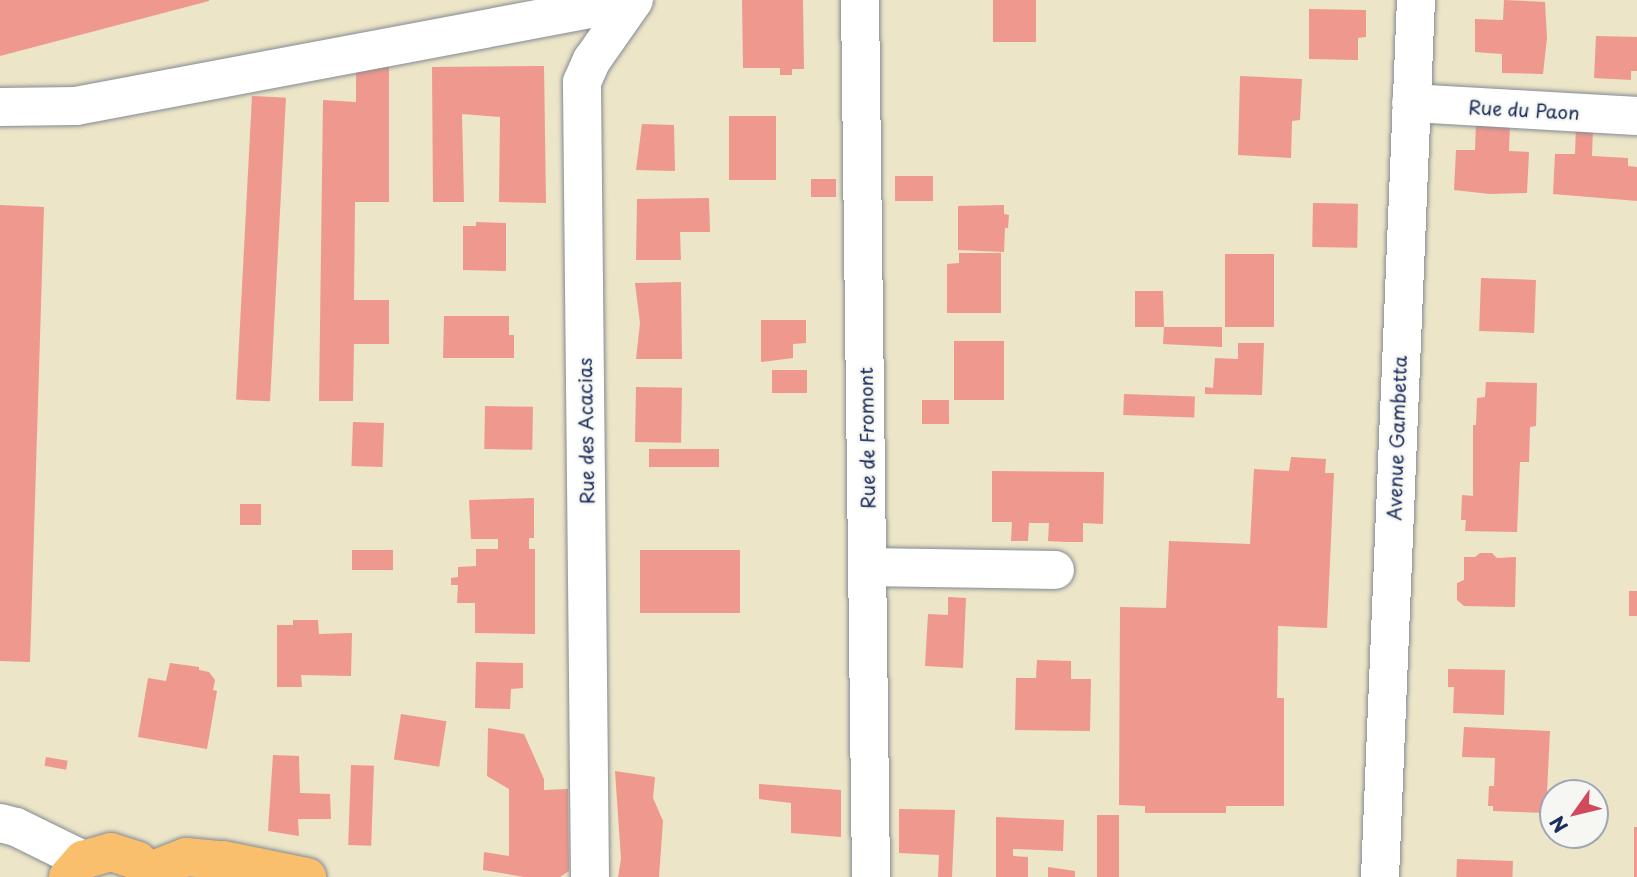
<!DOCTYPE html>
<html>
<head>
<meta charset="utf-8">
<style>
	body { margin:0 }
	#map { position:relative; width:1637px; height:877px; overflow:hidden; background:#ece5c7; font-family:"Playpen Sans",sans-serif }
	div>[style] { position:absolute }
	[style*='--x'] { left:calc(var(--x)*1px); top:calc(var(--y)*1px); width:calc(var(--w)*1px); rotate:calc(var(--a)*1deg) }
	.building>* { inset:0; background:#ef988e; transform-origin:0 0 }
	.roads { filter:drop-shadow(0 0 2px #848a92) drop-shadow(0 0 2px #848a92) }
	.minor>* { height:38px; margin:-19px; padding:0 19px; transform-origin:19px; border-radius:19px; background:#fff }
	.major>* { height:38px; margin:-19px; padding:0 19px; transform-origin:19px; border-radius:19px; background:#f9bf6d }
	span { translate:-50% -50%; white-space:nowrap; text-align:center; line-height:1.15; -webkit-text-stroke:5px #f6f6f2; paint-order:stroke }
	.street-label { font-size:19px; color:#1b2f5e }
	.north { position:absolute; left:1539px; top:779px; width:70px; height:70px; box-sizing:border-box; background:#f6f6f2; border:2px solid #9ea6b7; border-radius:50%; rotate:236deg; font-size:19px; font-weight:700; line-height:28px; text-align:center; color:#1b2f5e }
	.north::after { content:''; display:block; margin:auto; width:24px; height:32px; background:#d1495b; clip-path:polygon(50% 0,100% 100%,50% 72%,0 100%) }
</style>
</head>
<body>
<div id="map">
	<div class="building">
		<i style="clip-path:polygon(0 0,209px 0,209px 1px,0 56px)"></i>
		<i style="clip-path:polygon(742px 0,803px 0,804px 69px,792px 69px,792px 75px,780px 75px,780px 68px,743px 68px)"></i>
		<i style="left:993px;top:0;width:43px;height:42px"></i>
		<i style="clip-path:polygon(1504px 0,1545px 2px,1547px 38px,1543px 74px,1502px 73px,1502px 54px,1475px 52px,1475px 19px,1503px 20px)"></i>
		<i style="clip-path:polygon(1309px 9px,1366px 10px,1366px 37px,1358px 38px,1358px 60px,1309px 59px)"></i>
		<i style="clip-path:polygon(1596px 36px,1637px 37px,1637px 71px,1631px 71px,1631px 80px,1594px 78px)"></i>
		<i style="clip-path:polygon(544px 66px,546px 203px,499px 202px,500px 117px,462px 114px,464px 202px,433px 202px,432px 67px)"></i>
		<i style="clip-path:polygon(356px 67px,389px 67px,389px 202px,355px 202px,354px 300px,389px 300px,389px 344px,354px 344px,353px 401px,319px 401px,323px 100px,356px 102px)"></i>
		<i style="clip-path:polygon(1240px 76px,1302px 79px,1300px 120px,1292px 121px,1291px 158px,1238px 155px)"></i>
		<i style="left:252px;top:96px;width:34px;height:304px;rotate:3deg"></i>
		<i style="left:729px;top:116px;width:47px;height:64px"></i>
		<i style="clip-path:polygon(1476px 122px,1510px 123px,1509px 151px,1529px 152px,1527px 193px,1490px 194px,1454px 190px,1456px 150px,1475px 150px)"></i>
		<i style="clip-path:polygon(642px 124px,674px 125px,675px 171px,636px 170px)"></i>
		<i style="clip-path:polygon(1576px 126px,1593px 127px,1592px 156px,1628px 158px,1628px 166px,1637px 167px,1637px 201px,1553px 194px,1555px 154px,1575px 154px)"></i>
		<i style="left:895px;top:176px;width:38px;height:25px"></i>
		<i style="left:811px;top:179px;width:25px;height:18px"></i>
		<i style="clip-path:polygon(709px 198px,710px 232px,680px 232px,681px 260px,636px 260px,637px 199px)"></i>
		<i style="left:1313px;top:203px;width:45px;height:44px;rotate:1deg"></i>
		<i style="clip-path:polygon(0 205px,44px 207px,30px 662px,0 661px)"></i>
		<i style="clip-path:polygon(1004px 205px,1004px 214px,1009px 215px,1008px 228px,1005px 228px,1004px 252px,958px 250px,958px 206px)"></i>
		<i style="clip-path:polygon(476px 222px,506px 223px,506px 271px,463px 270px,463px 226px,476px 226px)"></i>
		<i style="clip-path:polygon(959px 253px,1001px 253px,1001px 313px,947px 313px,947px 264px,959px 263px)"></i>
		<i style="left:1225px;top:254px;width:49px;height:73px"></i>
		<i style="left:1481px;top:278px;width:55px;height:53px;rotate:2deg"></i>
		<i style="clip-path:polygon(681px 282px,682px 359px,636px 359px,640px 323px,635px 283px)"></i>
		<i style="clip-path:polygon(1135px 291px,1163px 291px,1164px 327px,1222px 327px,1222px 347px,1163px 344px,1164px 327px,1135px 327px)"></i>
		<i style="clip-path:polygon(444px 316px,509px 316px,509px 335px,514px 335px,514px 358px,443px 358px)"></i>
		<i style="clip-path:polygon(761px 320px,806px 320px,806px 343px,793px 344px,793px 358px,761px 362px)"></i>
		<i style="left:954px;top:341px;width:50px;height:59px"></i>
		<i style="clip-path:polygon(1238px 343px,1264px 343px,1262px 395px,1205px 394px,1205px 387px,1213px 388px,1215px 358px,1238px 359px)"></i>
		<i style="left:772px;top:370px;width:35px;height:23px"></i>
		<i style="clip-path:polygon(1486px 382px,1537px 383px,1536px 426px,1530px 427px,1529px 462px,1520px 462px,1517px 532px,1465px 531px,1466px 520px,1461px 520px,1462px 495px,1473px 496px,1473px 425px,1476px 425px,1477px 398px,1485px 397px)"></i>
		<i style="left:636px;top:387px;width:46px;height:55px;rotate:1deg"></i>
		<i style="left:1124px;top:394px;width:71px;height:21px;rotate:2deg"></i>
		<i style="left:922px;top:400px;width:27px;height:24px"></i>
		<i style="left:485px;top:406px;width:48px;height:43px;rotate:1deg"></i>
		<i style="left:353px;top:422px;width:31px;height:44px;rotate:2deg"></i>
		<i style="left:649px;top:449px;width:70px;height:18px"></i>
		<i style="clip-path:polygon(1291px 457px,1326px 459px,1325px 473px,1334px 473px,1327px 628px,1278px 626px,1277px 698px,1284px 698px,1284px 806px,1226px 806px,1226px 813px,1145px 813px,1145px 806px,1119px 805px,1120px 607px,1166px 608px,1169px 541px,1250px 544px,1254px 469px,1289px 471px)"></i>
		<i style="clip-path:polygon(992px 471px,1104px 472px,1103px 524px,1083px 523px,1083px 542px,1066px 542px,1048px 541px,1049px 523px,1029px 523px,1028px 541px,1011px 541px,1012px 522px,992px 522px)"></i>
		<i style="clip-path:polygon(534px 498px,534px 538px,529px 538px,529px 549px,535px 549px,535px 634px,475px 633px,475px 603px,457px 603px,458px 585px,451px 585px,451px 578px,458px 577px,458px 567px,476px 566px,476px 549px,498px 549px,498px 539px,471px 539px,469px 500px)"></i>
		<i style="left:261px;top:504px;width:21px;height:21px;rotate:90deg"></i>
		<i style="left:352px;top:550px;width:41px;height:20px"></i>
		<i style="left:640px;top:550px;width:100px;height:63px"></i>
		<i style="clip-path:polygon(1480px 553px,1492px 553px,1497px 558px,1516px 557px,1515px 607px,1464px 606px,1457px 600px,1457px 583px,1464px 580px,1464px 557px,1475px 557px)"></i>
		<i style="left:1629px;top:591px;width:8px;height:25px"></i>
		<i style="clip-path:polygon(948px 597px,966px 598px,963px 668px,925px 666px,928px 614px,948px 615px)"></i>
		<i style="clip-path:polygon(293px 620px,318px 620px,319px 634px,352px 633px,351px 676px,301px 675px,302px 687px,277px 687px,277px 625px,293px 625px)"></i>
		<i style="clip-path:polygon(1037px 660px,1071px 661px,1071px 679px,1091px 679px,1090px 731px,1015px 730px,1016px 678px,1036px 678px)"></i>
		<i style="clip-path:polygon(476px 662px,523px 663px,523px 688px,511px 689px,510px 709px,475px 708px)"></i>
		<i style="clip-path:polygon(170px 663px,199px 667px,199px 670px,209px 672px,215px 680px,213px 690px,217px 691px,207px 749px,138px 737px,148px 678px,166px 681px)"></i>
		<i style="clip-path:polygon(1448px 669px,1505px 670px,1504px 715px,1453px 713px,1454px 687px,1448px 687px)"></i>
		<i style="left:401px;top:714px;width:46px;height:46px;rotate:9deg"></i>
		<i style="clip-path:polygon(1464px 727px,1550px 731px,1546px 813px,1493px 811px,1493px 806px,1488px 806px,1489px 786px,1494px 786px,1495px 758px,1462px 757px)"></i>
		<i style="clip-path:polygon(488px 728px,524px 734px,544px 779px,544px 790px,568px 789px,569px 871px,560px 877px,524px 877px,483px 870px,484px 852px,509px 856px,509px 789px,487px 776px)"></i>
		<i style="clip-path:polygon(273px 755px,299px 756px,300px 793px,330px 794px,331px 819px,298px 819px,299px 836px,268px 831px)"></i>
		<i style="left:46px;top:757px;width:22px;height:9px;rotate:10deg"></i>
		<i style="left:351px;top:765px;width:23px;height:80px;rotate:2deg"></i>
		<i style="clip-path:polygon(615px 771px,655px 777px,653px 798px,663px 821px,659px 877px,618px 877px,621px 859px)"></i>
		<i style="clip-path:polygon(759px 784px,841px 790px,841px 837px,791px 833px,791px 803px,759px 799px)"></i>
		<i style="clip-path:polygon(899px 809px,955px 810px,952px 877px,938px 877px,939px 855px,899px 853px)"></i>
		<i style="left:1097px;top:815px;width:22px;height:62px"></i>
		<i style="clip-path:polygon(996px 817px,1064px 820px,1063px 851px,1013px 849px,1013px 856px,1028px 857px,1028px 877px,996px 877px)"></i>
		<i style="left:1637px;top:827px;width:50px;height:3px;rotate:90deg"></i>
		<i style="left:1457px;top:859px;width:56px;height:18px;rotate:2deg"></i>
		<i style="clip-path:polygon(1048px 867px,1075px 871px,1075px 877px,1048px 877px)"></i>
	</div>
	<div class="roads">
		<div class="minor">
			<i style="--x:860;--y:0;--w:877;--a:89.28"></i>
			<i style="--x:1411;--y:103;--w:226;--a:3.3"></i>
			<i style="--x:0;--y:107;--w:76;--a:-0.8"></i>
			<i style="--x:76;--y:106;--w:567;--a:-10.68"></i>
			<i style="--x:869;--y:567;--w:186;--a:0.9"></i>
			<i style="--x:0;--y:823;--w:16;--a:14"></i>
			<i style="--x:16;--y:827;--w:75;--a:26.2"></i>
			<i style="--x:590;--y:877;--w:795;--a:-90.58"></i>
			<i style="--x:582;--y:82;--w:24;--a:-66"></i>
			<i style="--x:592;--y:60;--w:73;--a:-55"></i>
			<i style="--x:1380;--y:877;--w:878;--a:-87.65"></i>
		</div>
		<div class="major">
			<i style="--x:148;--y:872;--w:41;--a:-21.5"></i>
			<i style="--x:186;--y:857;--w:38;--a:5"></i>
			<i style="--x:224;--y:860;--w:85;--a:11.6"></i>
			<i style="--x:68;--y:877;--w:23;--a:-49"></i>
			<i style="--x:83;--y:860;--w:29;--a:-16"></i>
			<i style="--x:111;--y:852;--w:28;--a:18"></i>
			<i style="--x:138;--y:861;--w:21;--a:51"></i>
		</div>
	</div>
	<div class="street-label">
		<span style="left:1524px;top:110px;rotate:3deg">Rue du Paon</span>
		<span style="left:586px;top:431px;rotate:-91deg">Rue des Acacias</span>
		<span style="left:867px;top:438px;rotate:-91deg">Rue de Fromont</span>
		<span style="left:1397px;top:438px;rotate:-88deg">Avenue Gambetta</span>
	</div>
	<div class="north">N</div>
</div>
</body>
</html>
